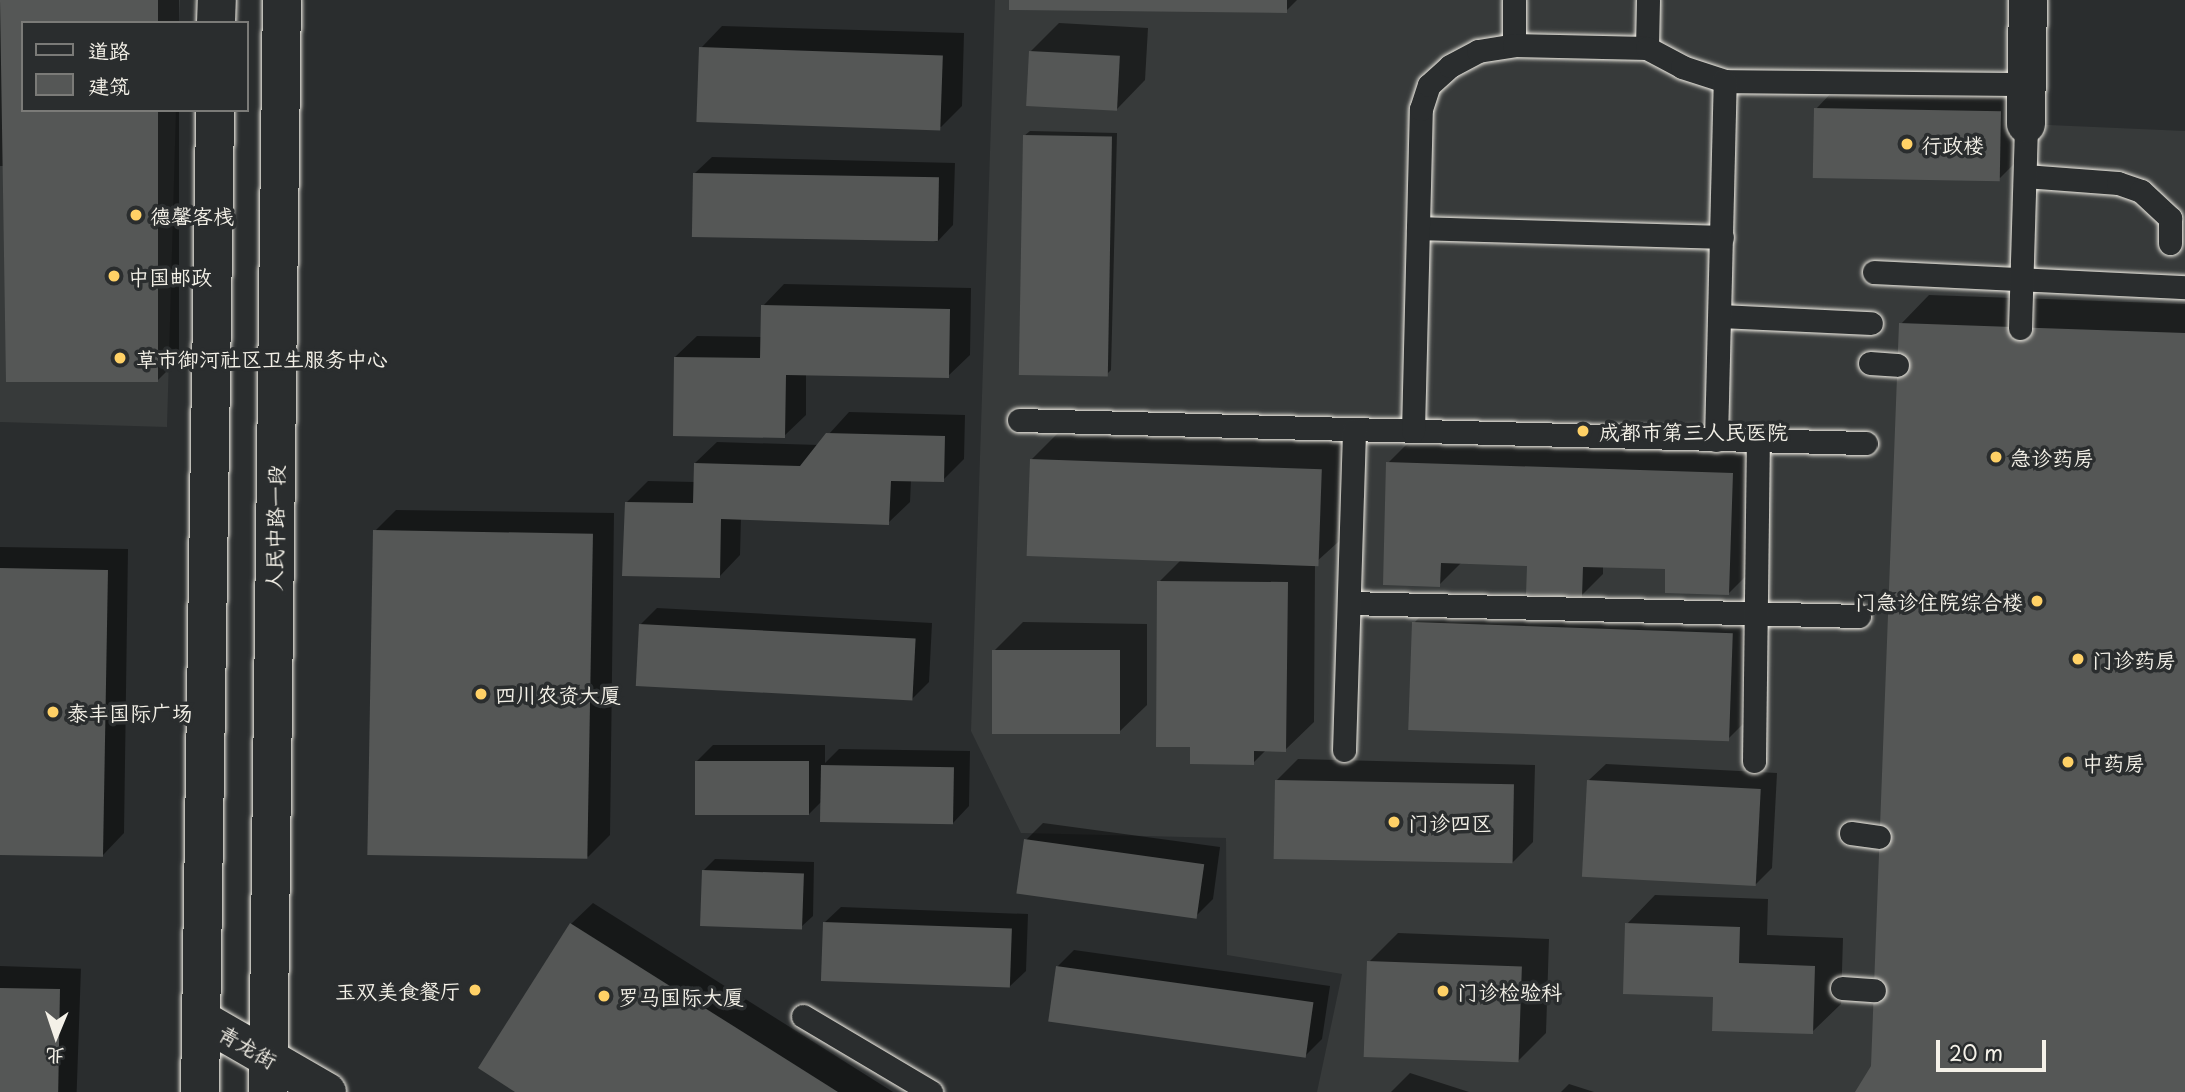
<!DOCTYPE html>
<html>
<head>
<meta charset="utf-8">
<style>
	body { margin:0 }
	#map { position:relative; width:2185px; height:1092px; overflow:hidden; background:#2a2d2e; font-family:"Playpen Sans","LXGW WenKai TC",sans-serif }
	div>[style] { position:absolute }
	[style*='--x'] { left:calc(var(--x)*1px); top:calc(var(--y)*1px); width:calc(var(--w)*1px); rotate:calc(var(--a)*1deg) }
	.built>* { inset:0; background:#373a3a }
	.shadow>* { inset:0; background:#0007; transform-origin:0 0 }
	.building>* { inset:0; background:#555756; transform-origin:0 0 }
	.roads { filter:drop-shadow(0 0 2px #f4f1e8) drop-shadow(0 0 2px #f4f1e8) }
	.lane>* { height:23px; margin:-11.5px; padding:0 11.5px; transform-origin:11.5px; border-radius:11.5px; background:#2a2d2e }
	.street>* { height:38px; margin:-19px; padding:0 19px; transform-origin:19px; border-radius:19px; background:#2a2d2e }
	.primary>* { height:38px; margin:-19px; padding:0 19px; transform-origin:19px; border-radius:19px; background:#2a2d2e }
	.dots>* { width:19px; height:19px; translate:-50% -50%; box-sizing:border-box; border:4px solid #2a2d2e; border-radius:50% }
	span { translate:-50% -50%; white-space:nowrap; text-align:center; line-height:1.15; -webkit-text-stroke:7px #2a2d2e; paint-order:stroke }
	.poi-label { font-size:21px; color:#f4f1e8 }
	.left { translate:0 -50%; text-align:left }
	.right { translate:-100% -50%; text-align:right }
	.street-label { font-size:21px; color:#f4f1e8 }
	.legend { position:absolute; left:21px; top:21px; width:228px; height:91px; box-sizing:border-box; background:#2a2d2e; border:2px solid #7b7b78; margin:0; padding:9px 12px; list-style:none; font-size:21px; color:#f4f1e8 }
	.legend li { display:flex; align-items:center; gap:14px; height:35px }
	.legend b { width:35px; border:2px solid #7b7b78 }
	.north { position:absolute; left:21px; top:1001px; width:70px; height:70px; -webkit-text-stroke:5px #2a2d2e; paint-order:stroke; rotate:182deg; font-size:19px; font-weight:700; line-height:28px; text-align:center; color:#f4f1e8 }
	.north::after { content:''; display:block; margin:auto; width:24px; height:32px; background:#f4f1e8; clip-path:polygon(50% 0,100% 100%,50% 72%,0 100%) }
	.scale { position:absolute; left:1936px; top:1040px; width:110px; height:32px; box-sizing:border-box; border:4px solid #f4f1e8; border-top:0; padding-left:9px; font-size:21px; line-height:24px; white-space:nowrap; color:#f4f1e8; -webkit-text-stroke:5px #2a2d2e; paint-order:stroke }
</style>
</head>
<body>
<div id="map">
	<div class="built">
		<i style="clip-path:polygon(0 0,180px 0,179px 23px,23px 23px,23px 110px,176px 110px,167px 427px,0 422px)"></i>
		<i style="clip-path:polygon(995px 0,2012px 0,2026px 124px,2185px 131px,2185px 1092px,1317px 1092px,1342px 974px,1227px 955px,1226px 838px,1021px 833px,971px 731px)"></i>
	</div>
	<div class="shadow">
		<i style="clip-path:polygon(0 0,179px 0,179px 23px,23px 23px,23px 110px,179px 110px,179px 359px,158px 380px,7px 166px,0 166px)"></i>
		<i style="clip-path:polygon(1011px 0,1297px 0,1286px 11px)"></i>
		<i style="clip-path:polygon(1059px 23px,1148px 28px,1145px 80px,1117px 109px,1030px 52px)"></i>
		<i style="clip-path:polygon(722px 26px,964px 33px,962px 106px,941px 127px,701px 48px)"></i>
		<i style="clip-path:polygon(1832px 92px,2017px 94px,2017px 161px,2000px 178px,1816px 109px)"></i>
		<i style="clip-path:polygon(1030px 131px,1117px 133px,1111px 370px,1106px 375px,1024px 136px)"></i>
		<i style="clip-path:polygon(712px 157px,955px 163px,953px 225px,937px 242px,695px 173px)"></i>
		<i style="clip-path:polygon(784px 284px,971px 288px,970px 355px,948px 376px,806px 373px,806px 415px,784px 436px,675px 357px,697px 336px,762px 337px,763px 306px)"></i>
		<i style="clip-path:polygon(1929px 295px,2185px 304px,2185px 1092px,1857px 1092px,1873px 1067px,1901px 324px)"></i>
		<i style="clip-path:polygon(849px 412px,965px 415px,964px 459px,943px 480px,911px 480px,910px 502px,888px 523px,741px 518px,740px 555px,719px 577px,627px 502px,648px 481px,695px 482px,695px 463px,717px 442px,819px 445px)"></i>
		<i style="clip-path:polygon(1060px 431px,1350px 440px,1347px 534px,1315px 563px,1314px 722px,1285px 750px,1266px 750px,1253px 763px,1192px 746px,1159px 582px,1182px 559px,1031px 460px)"></i>
		<i style="clip-path:polygon(1410px 441px,1754px 452px,1750px 572px,1728px 594px,1667px 568px,1603px 566px,1603px 574px,1582px 595px,1529px 564px,1461px 563px,1439px 585px,1388px 463px)"></i>
		<i style="clip-path:polygon(396px 510px,614px 513px,610px 835px,588px 857px,375px 531px)"></i>
		<i style="clip-path:polygon(0 547px,128px 549px,124px 833px,103px 855px,0 853px)"></i>
		<i style="clip-path:polygon(1442px 594px,1760px 605px,1757px 710px,1729px 738px,1414px 623px)"></i>
		<i style="clip-path:polygon(657px 608px,932px 623px,929px 682px,912px 699px,640px 625px)"></i>
		<i style="clip-path:polygon(1023px 622px,1147px 624px,1147px 705px,1118px 733px,994px 651px)"></i>
		<i style="clip-path:polygon(713px 745px,825px 745px,825px 763px,839px 749px,970px 751px,969px 806px,953px 823px,822px 801px,808px 815px,697px 761px)"></i>
		<i style="clip-path:polygon(1298px 759px,1535px 765px,1533px 842px,1512px 863px,1277px 780px)"></i>
		<i style="clip-path:polygon(1606px 764px,1777px 773px,1772px 868px,1755px 885px,1589px 780px)"></i>
		<i style="clip-path:polygon(1043px 823px,1220px 847px,1213px 899px,1196px 916px,1026px 840px)"></i>
		<i style="clip-path:polygon(715px 859px,814px 862px,813px 916px,801px 927px,704px 870px)"></i>
		<i style="clip-path:polygon(1655px 895px,1768px 899px,1767px 935px,1843px 938px,1841px 1004px,1812px 1032px,1715px 996px,1627px 924px)"></i>
		<i style="clip-path:polygon(593px 903px,893px 1092px,518px 1092px,571px 924px)"></i>
		<i style="clip-path:polygon(841px 907px,1028px 914px,1026px 971px,1009px 987px,824px 923px)"></i>
		<i style="clip-path:polygon(1398px 933px,1549px 939px,1546px 1033px,1518px 1061px,1369px 962px)"></i>
		<i style="clip-path:polygon(1074px 950px,1330px 986px,1322px 1039px,1306px 1055px,1057px 967px)"></i>
		<i style="left:0;top:966px;width:81px;height:126px;rotate:2deg"></i>
		<i style="clip-path:polygon(1410px 1073px,1469px 1092px,1391px 1092px)"></i>
		<i style="clip-path:polygon(1569px 1084px,1594px 1092px,1561px 1092px)"></i>
	</div>
	<div class="building">
		<i style="clip-path:polygon(0 0,158px 0,158px 23px,23px 23px,23px 110px,158px 110px,158px 382px,6px 382px)"></i>
		<i style="clip-path:polygon(1009px 0,1287px 0,1287px 13px,1009px 10px)"></i>
		<i style="left:699px;top:47px;width:244px;height:75px;rotate:2deg"></i>
		<i style="left:1029px;top:51px;width:91px;height:55px;rotate:3deg"></i>
		<i style="left:1814px;top:108px;width:187px;height:70px;rotate:1deg"></i>
		<i style="left:1023px;top:135px;width:89px;height:240px;rotate:1deg"></i>
		<i style="left:693px;top:173px;width:246px;height:64px;rotate:1deg"></i>
		<i style="clip-path:polygon(761px 305px,950px 309px,949px 378px,786px 375px,785px 438px,673px 436px,674px 357px,760px 358px)"></i>
		<i style="clip-path:polygon(1899px 323px,2185px 333px,2185px 1092px,1855px 1092px,1871px 1066px)"></i>
		<i style="clip-path:polygon(826px 433px,945px 436px,944px 482px,891px 481px,889px 525px,721px 519px,720px 578px,622px 576px,625px 502px,693px 503px,694px 463px,800px 466px)"></i>
		<i style="left:1030px;top:459px;width:292px;height:97px;rotate:2deg"></i>
		<i style="clip-path:polygon(1386px 462px,1733px 473px,1729px 595px,1665px 593px,1665px 569px,1583px 567px,1582px 597px,1526px 595px,1527px 566px,1441px 563px,1440px 587px,1383px 585px)"></i>
		<i style="left:373px;top:530px;width:220px;height:325px;rotate:1deg"></i>
		<i style="left:0;top:568px;width:108px;height:287px;rotate:1deg"></i>
		<i style="clip-path:polygon(1157px 581px,1288px 582px,1286px 752px,1254px 751px,1254px 765px,1190px 764px,1190px 747px,1156px 747px)"></i>
		<i style="left:1412px;top:622px;width:321px;height:108px;rotate:2deg"></i>
		<i style="left:639px;top:624px;width:277px;height:62px;rotate:3deg"></i>
		<i style="left:992px;top:650px;width:128px;height:84px"></i>
		<i style="left:695px;top:761px;width:114px;height:54px"></i>
		<i style="left:821px;top:765px;width:133px;height:57px;rotate:1deg"></i>
		<i style="left:1275px;top:780px;width:239px;height:79px;rotate:1deg"></i>
		<i style="left:1587px;top:780px;width:174px;height:97px;rotate:3deg"></i>
		<i style="left:1024px;top:839px;width:182px;height:55px;rotate:8deg"></i>
		<i style="left:702px;top:870px;width:102px;height:56px;rotate:2deg"></i>
		<i style="left:823px;top:922px;width:189px;height:59px;rotate:2deg"></i>
		<i style="clip-path:polygon(570px 923px,838px 1092px,515px 1092px,478px 1068px)"></i>
		<i style="clip-path:polygon(1625px 923px,1740px 927px,1739px 963px,1815px 966px,1813px 1034px,1712px 1031px,1713px 997px,1623px 994px)"></i>
		<i style="left:1367px;top:961px;width:155px;height:96px;rotate:2deg"></i>
		<i style="left:1056px;top:966px;width:260px;height:56px;rotate:8deg"></i>
		<i style="left:0;top:988px;width:60px;height:104px;rotate:1deg"></i>
	</div>
	<div class="roads">
		<div class="lane">
			<i style="--x:1514;--y:45;--w:45;--a:-90"></i>
			<i style="--x:1647;--y:48;--w:48;--a:-88.8"></i>
			<i style="--x:2025;--y:176;--w:93;--a:4.3"></i>
			<i style="--x:2118;--y:183;--w:24;--a:19"></i>
			<i style="--x:2141;--y:191;--w:40;--a:43"></i>
			<i style="--x:2170;--y:218;--w:25;--a:90"></i>
			<i style="--x:1418;--y:228;--w:304;--a:1.7"></i>
			<i style="--x:1874;--y:272;--w:311;--a:2.8"></i>
			<i style="--x:1720;--y:316;--w:151;--a:2.7"></i>
			<i style="--x:2020;--y:328;--w:204;--a:-88.3"></i>
			<i style="--x:1870;--y:363;--w:27;--a:4"></i>
			<i style="--x:1019;--y:420;--w:847;--a:1.56"></i>
			<i style="--x:1413;--y:431;--w:322;--a:-88.6"></i>
			<i style="--x:1421;--y:109;--w:25;--a:-72"></i>
			<i style="--x:1429;--y:85;--w:28;--a:-42"></i>
			<i style="--x:1450;--y:66;--w:32;--a:-28"></i>
			<i style="--x:1478;--y:51;--w:36;--a:-9"></i>
			<i style="--x:1514;--y:45;--w:133;--a:1.3"></i>
			<i style="--x:1647;--y:48;--w:40;--a:28"></i>
			<i style="--x:1682;--y:67;--w:45;--a:18"></i>
			<i style="--x:1725;--y:81;--w:302;--a:0.6"></i>
			<i style="--x:1716;--y:440;--w:359;--a:-88.6"></i>
			<i style="--x:1349;--y:603;--w:510;--a:1.46"></i>
			<i style="--x:1344;--y:750;--w:320;--a:-88.2"></i>
			<i style="--x:1754;--y:761;--w:320;--a:-89.3"></i>
			<i style="--x:1851;--y:833;--w:28;--a:8"></i>
			<i style="--x:1842;--y:988;--w:32;--a:4"></i>
			<i style="--x:803;--y:1016;--w:149;--a:30.7"></i>
		</div>
		<div class="street">
			<i style="--x:2026;--y:124;--w:124;--a:-89.1"></i>
		</div>
		<div class="primary">
			<i style="--x:216;--y:23;--w:23;--a:-88"></i>
			<i style="--x:204;--y:1021;--w:142;--a:30"></i>
			<i style="--x:200;--y:1092;--w:982;--a:-89.12"></i>
			<i style="--x:268;--y:1092;--w:1092;--a:-89.27"></i>
		</div>
	</div>
	<div class="dots">
		<i style="left:1907px;top:144px;background:#ffd166"></i>
		<i style="left:136px;top:215px;background:#ffd166"></i>
		<i style="left:114px;top:276px;background:#ffd166"></i>
		<i style="left:120px;top:358px;background:#ffd166"></i>
		<i style="left:1583px;top:431px;background:#ffd166"></i>
		<i style="left:1996px;top:457px;background:#ffd166"></i>
		<i style="left:2037px;top:601px;background:#ffd166"></i>
		<i style="left:2078px;top:659px;background:#ffd166"></i>
		<i style="left:481px;top:694px;background:#ffd166"></i>
		<i style="left:53px;top:712px;background:#ffd166"></i>
		<i style="left:2068px;top:762px;background:#ffd166"></i>
		<i style="left:1394px;top:822px;background:#ffd166"></i>
		<i style="left:475px;top:990px;background:#ffd166"></i>
		<i style="left:1443px;top:991px;background:#ffd166"></i>
		<i style="left:604px;top:996px;background:#ffd166"></i>
	</div>
	<div class="poi-label">
		<span class="left" style="left:1921px;top:144px">行政楼</span>
		<span class="left" style="left:150px;top:215px">德馨客栈</span>
		<span class="left" style="left:128px;top:276px">中国邮政</span>
		<span class="left" style="left:136px;top:358px">草市御河社区卫生服务中心</span>
		<span class="left" style="left:1599px;top:431px">成都市第三人民医院</span>
		<span class="left" style="left:2010px;top:457px">急诊药房</span>
		<span class="right" style="left:2023px;top:601px">门急诊住院综合楼</span>
		<span class="left" style="left:2092px;top:659px">门诊药房</span>
		<span class="left" style="left:495px;top:694px">四川农资大厦</span>
		<span class="left" style="left:67px;top:712px">泰丰国际广场</span>
		<span class="left" style="left:2082px;top:762px">中药房</span>
		<span class="left" style="left:1408px;top:822px">门诊四区</span>
		<span class="right" style="left:461px;top:990px">玉双美食餐厅</span>
		<span class="left" style="left:1457px;top:991px">门诊检验科</span>
		<span class="left" style="left:618px;top:996px">罗马国际大厦</span>
	</div>
	<div class="street-label">
		<span style="left:274px;top:528px;rotate:-89deg">人民中路一段</span>
		<span style="left:248px;top:1046px;rotate:30deg">青龙街</span>
	</div>
	<ul class="legend">
	<li><b style="height:9px;background:#2a2d2e"></b>道路</li>
	<li><b style="height:19px;background:#555756"></b>建筑</li>
	</ul>
	<div class="north">北</div>
	<div class="scale">20 m</div>
</div>
</body>
</html>
